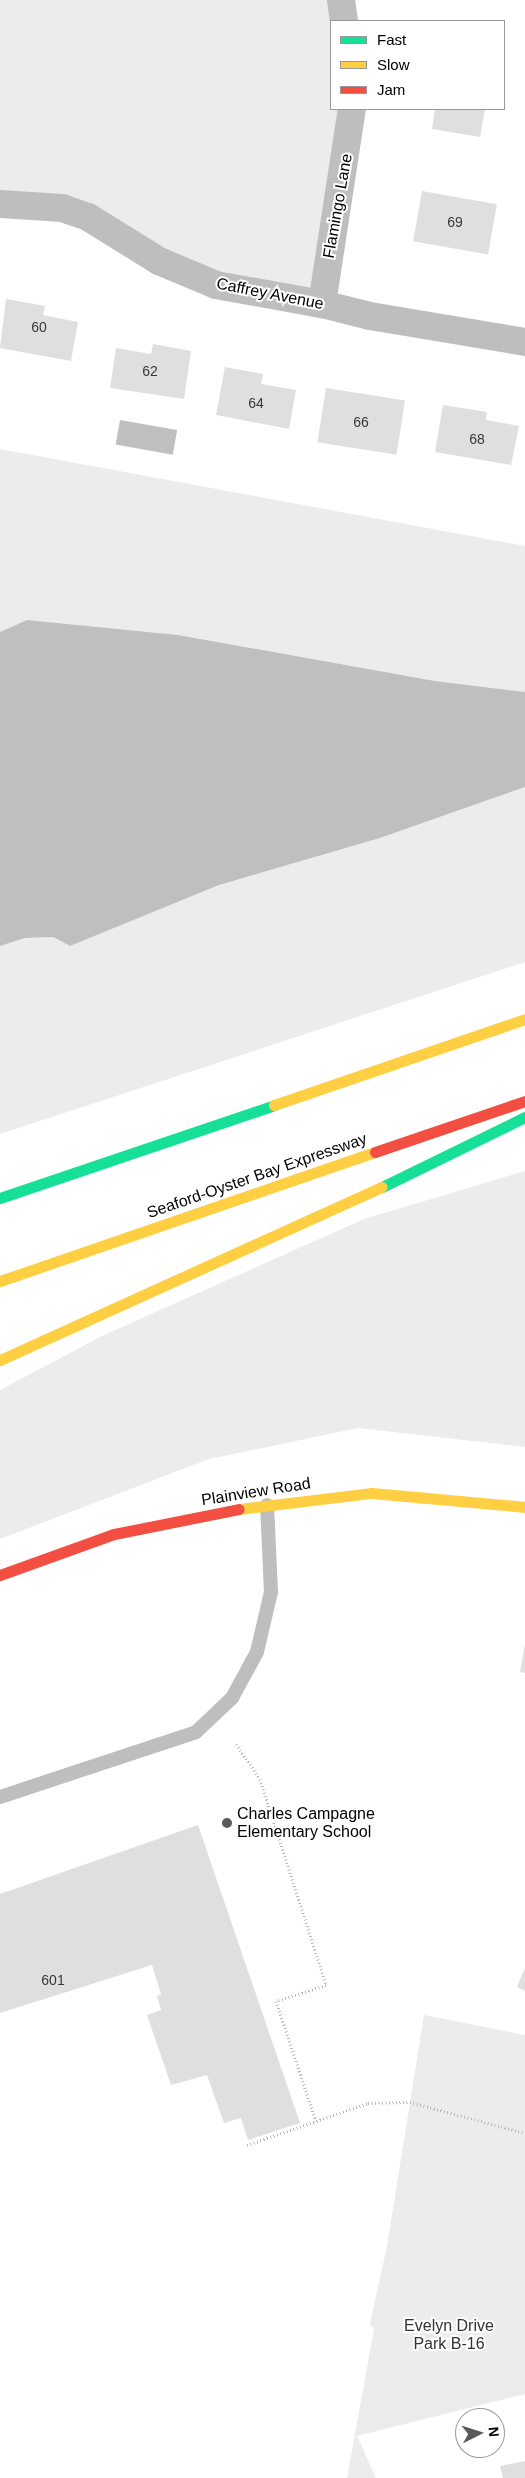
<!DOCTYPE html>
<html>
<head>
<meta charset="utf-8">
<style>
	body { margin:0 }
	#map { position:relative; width:525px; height:2478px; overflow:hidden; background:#fff; font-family:Helvetica,sans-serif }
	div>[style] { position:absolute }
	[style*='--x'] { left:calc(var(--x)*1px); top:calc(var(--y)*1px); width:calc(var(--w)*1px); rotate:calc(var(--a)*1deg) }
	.green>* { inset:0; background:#ececec }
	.water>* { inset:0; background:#bfbfbf; transform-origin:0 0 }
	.building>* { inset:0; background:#dfdfdf; transform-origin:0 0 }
	.path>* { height:3px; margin-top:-1.5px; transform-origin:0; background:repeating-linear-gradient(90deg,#b9b9b9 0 1px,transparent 0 3.5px) }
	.lane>* { height:14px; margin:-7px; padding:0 7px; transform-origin:7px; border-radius:7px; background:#bebebe }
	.street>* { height:28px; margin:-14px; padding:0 14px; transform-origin:14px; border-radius:14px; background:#bebebe }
	.fast>* { height:11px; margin:-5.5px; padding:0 5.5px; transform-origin:5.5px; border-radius:5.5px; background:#16e098 }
	.slow>* { height:11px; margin:-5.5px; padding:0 5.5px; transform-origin:5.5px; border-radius:5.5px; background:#ffcf43 }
	.jam>* { height:11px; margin:-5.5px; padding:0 5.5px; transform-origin:5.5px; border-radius:5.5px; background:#f24e42 }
	.dots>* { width:14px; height:14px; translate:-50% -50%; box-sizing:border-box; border:2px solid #fff; border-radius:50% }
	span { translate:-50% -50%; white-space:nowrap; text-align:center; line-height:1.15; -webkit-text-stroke:4px #fff; paint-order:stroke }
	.number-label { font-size:14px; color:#383838 }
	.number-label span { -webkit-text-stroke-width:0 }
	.street-label { font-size:16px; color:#000 }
	.poi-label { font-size:16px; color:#000 }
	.left { translate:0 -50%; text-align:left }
	.park-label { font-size:16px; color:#333 }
	.legend { position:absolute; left:330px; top:20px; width:175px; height:90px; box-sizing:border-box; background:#fff; border:1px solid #999; margin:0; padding:6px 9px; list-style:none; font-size:15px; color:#000 }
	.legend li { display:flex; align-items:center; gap:10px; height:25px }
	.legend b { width:25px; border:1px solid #999 }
	.north { position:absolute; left:455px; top:2408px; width:50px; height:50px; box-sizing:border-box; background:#fff; border:1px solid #999; border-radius:50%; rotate:85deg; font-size:14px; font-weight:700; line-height:20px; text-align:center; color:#000 }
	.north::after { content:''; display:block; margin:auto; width:18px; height:22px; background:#595959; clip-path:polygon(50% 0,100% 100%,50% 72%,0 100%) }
</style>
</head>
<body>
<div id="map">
	<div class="green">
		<i style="clip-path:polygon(0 0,341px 0,331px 21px,331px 109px,352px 109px,322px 304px,216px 285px,88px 217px,0 204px)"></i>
		<i style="clip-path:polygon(0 449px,525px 546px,525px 692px,435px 681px,178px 635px,27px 620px,0 632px)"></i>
		<i style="clip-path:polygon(525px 787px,525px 962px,0 1134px,0 946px,25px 938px,53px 937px,70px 946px,219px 885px,380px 838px)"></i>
		<i style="clip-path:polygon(525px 1171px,525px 1447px,358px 1428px,209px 1459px,0 1539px,0 1390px,102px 1336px,364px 1219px)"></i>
		<i style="clip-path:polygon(424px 2015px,525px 2035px,525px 2394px,357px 2436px,376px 2478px,347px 2478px,374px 2329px,370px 2324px,387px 2246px)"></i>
	</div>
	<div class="water">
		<i style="left:120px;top:420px;width:58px;height:25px;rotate:10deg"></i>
		<i style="clip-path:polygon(27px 620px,178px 635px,435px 681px,525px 692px,525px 787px,380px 838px,219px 885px,70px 946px,53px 937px,25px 938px,0 946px,0 632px)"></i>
	</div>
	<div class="building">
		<i style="clip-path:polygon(435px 109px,485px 109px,480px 137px,432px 129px)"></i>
		<i style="left:422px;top:191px;width:76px;height:51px;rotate:10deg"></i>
		<i style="clip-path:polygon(6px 299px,45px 306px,43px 315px,78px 322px,71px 361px,0 348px)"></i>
		<i style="clip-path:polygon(153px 344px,191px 351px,184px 399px,110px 388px,116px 348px,151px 354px)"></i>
		<i style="clip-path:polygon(225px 367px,263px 374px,261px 384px,296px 390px,289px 429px,216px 415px)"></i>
		<i style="left:326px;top:388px;width:80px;height:55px;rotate:9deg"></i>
		<i style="clip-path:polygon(443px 405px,487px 412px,486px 420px,519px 426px,511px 465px,435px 452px)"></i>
		<i style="clip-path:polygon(525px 1644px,525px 1673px,520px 1672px)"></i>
		<i style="clip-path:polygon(198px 1825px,300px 2123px,248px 2140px,241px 2118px,224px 2123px,207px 2075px,171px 2085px,147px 2015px,161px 2010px,157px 1996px,161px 1994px,152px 1965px,0 2013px,0 1894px)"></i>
		<i style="clip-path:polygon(525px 1968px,525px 1991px,517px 1987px)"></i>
		<i style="clip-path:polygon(525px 2461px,525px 2478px,503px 2478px,500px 2466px)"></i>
	</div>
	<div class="path">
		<i style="--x:236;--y:1744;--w:42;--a:55.6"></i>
		<i style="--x:260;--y:1779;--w:216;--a:72.2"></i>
		<i style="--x:326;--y:1985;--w:52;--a:162.3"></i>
		<i style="--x:276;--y:2001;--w:126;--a:71.6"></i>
		<i style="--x:247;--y:2145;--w:128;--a:-19.1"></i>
		<i style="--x:368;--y:2103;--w:42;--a:-1.4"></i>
		<i style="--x:410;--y:2102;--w:119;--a:15.1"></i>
	</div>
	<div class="lane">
		<i style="--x:0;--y:1797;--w:206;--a:-18.3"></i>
		<i style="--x:196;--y:1732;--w:50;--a:-43.4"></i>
		<i style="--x:232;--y:1698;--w:52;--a:-61.5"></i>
		<i style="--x:257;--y:1652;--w:62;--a:-76.9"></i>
		<i style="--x:271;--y:1592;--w:87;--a:-92.6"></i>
	</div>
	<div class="street">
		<i style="--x:341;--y:0;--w:21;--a:82"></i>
		<i style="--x:0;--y:204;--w:62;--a:3.7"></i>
		<i style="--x:62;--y:208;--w:28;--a:19"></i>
		<i style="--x:88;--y:217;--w:84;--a:31.8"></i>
		<i style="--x:159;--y:261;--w:62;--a:22.8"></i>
		<i style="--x:216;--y:285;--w:108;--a:10.2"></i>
		<i style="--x:322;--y:304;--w:49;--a:14"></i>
		<i style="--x:370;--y:316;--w:157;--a:9.5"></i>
		<i style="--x:322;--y:304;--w:197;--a:-81.3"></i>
	</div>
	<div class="fast">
		<i style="--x:382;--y:1187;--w:159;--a:-26.1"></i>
		<i style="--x:0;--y:1198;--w:289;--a:-18.7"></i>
	</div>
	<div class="slow">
		<i style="--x:274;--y:1105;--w:265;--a:-18.9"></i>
		<i style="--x:0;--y:1281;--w:397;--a:-19"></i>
		<i style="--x:0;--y:1360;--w:419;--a:-24.4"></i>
		<i style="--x:239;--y:1509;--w:134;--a:-6.9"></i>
		<i style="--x:372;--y:1493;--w:154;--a:5.2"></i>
	</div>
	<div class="jam">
		<i style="--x:375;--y:1152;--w:158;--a:-18.8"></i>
		<i style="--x:0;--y:1575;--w:121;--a:-19.8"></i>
		<i style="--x:114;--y:1534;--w:127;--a:-11.3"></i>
	</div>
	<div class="dots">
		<i style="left:227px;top:1823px;background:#595959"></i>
	</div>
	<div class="number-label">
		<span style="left:455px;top:222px">69</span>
		<span style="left:39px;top:327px">60</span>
		<span style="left:150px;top:371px">62</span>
		<span style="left:256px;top:403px">64</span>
		<span style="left:361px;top:422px">66</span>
		<span style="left:477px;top:439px">68</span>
		<span style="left:53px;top:1980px">601</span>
	</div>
	<div class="street-label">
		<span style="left:338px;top:206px;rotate:-80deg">Flamingo Lane</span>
		<span style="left:270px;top:294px;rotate:11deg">Caffrey Avenue</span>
		<span style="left:257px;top:1176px;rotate:-19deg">Seaford-Oyster Bay Expressway</span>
		<span style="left:256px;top:1492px;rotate:-9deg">Plainview Road</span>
	</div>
	<div class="poi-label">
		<span class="left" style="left:237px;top:1823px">Charles Campagne<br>Elementary School</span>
	</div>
	<div class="park-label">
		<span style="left:449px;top:2335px">Evelyn Drive<br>Park B-16</span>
	</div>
	<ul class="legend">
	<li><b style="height:6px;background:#16e098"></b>Fast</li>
	<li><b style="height:6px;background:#ffcf43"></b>Slow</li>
	<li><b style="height:6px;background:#f24e42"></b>Jam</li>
	</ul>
	<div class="north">N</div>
</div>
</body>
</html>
